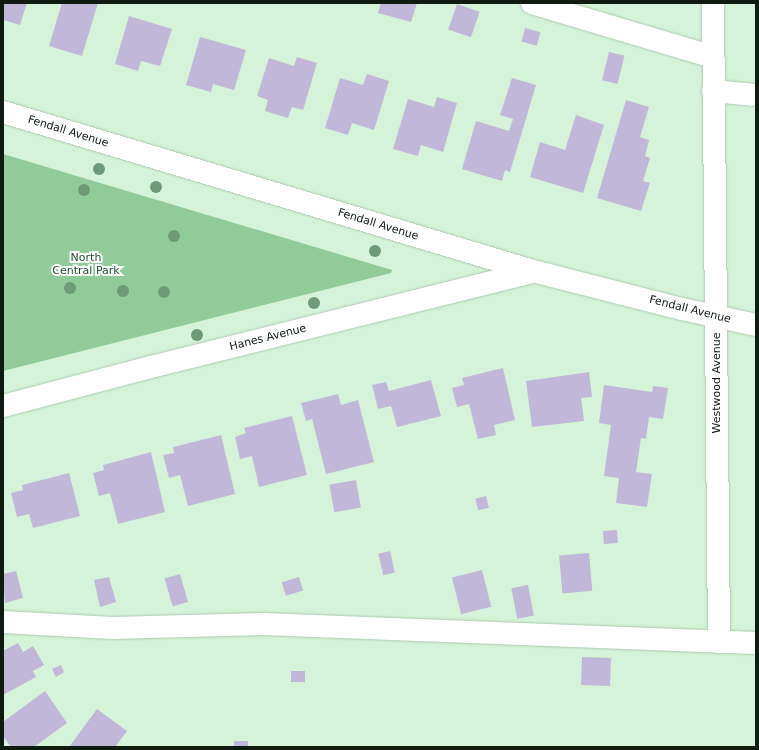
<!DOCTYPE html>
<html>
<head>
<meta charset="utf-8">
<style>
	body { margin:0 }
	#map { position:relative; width:759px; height:750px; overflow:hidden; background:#d4f3d8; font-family:"DejaVu Sans",sans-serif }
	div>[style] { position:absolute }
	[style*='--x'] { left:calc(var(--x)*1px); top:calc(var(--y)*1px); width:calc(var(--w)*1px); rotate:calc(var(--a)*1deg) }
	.green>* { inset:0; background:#90cb99 }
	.building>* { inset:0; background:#c1b8d9; transform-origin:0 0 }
	.roads { filter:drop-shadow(0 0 1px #acc9af) drop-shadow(0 0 1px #acc9af) }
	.minor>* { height:22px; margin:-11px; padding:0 11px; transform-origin:11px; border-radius:11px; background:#fff }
	.trees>* { width:12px; height:12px; margin:-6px; border-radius:50%; background:#6f9a77 }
	span { translate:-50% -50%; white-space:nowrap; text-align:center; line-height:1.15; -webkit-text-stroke:4px #fff; paint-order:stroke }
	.street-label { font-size:11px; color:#0f1a11 }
	.park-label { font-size:11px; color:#1c5128 }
	.frame { position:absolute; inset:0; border:4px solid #0f1a11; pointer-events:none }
</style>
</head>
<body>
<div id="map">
	<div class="green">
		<i style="clip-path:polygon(3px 154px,392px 270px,391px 273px,3px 371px)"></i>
	</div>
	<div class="building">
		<i style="clip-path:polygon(3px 3px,27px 3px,20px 25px,3px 20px)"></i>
		<i style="clip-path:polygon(62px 3px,98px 3px,82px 56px,49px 46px)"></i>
		<i style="clip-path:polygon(381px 3px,417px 3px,411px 22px,378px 13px)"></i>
		<i style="left:457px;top:4px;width:24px;height:27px;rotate:19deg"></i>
		<i style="clip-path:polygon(129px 16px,172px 29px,160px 66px,141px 61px,138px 71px,115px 64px)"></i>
		<i style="left:525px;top:28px;width:16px;height:14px;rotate:15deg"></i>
		<i style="clip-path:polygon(200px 37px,246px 50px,234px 90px,213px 84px,211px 92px,186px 85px)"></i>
		<i style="left:609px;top:52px;width:16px;height:29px;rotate:14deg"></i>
		<i style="clip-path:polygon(297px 57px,317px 63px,303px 110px,292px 107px,288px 118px,265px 111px,268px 100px,257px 96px,269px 58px,294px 66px)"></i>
		<i style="clip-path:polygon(367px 74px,389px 81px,374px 130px,352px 123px,348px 135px,325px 128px,340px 78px,363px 85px)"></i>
		<i style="clip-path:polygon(512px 78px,536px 85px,510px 172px,505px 170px,502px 181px,462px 169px,476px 121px,509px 131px,513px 119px,500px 115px)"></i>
		<i style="clip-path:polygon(437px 97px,457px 103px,443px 152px,421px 145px,418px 156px,393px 149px,408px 99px,434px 107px)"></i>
		<i style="clip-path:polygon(626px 100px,649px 107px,640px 137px,649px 140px,645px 156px,650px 158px,643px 181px,650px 183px,641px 211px,597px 198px)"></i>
		<i style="clip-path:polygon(576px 115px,604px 125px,583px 193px,530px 177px,540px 142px,565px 150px)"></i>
		<i style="clip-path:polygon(503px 368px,515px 420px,494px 425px,496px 435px,478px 439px,469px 404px,457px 407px,452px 388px,464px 385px,462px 378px)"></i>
		<i style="clip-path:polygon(589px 372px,592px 397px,581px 398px,584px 421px,532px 427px,526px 381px)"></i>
		<i style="clip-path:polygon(431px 380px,441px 416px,397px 427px,391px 406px,378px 409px,372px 385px,386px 382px,389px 391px)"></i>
		<i style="clip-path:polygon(604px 385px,652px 392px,653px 386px,668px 388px,663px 419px,649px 417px,646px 439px,641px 438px,636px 472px,652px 474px,647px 507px,616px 503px,619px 478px,604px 476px,611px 425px,599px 423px)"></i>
		<i style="clip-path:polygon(338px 394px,341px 405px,358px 400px,374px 462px,326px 474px,312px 419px,306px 421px,301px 403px)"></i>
		<i style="clip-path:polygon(292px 416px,307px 475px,259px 487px,252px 456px,240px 459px,235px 437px,246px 433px,244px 428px)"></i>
		<i style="clip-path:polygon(221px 435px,235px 494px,188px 506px,180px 475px,169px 478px,163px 455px,174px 453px,173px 447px)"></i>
		<i style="clip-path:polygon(151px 452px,165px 512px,118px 524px,110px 493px,99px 496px,93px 473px,104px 470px,103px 465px)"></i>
		<i style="clip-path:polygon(69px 473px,80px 516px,33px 528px,29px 514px,17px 517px,11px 493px,23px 490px,22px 485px)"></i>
		<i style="left:356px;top:480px;width:28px;height:27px;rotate:80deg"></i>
		<i style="left:486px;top:496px;width:12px;height:11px;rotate:76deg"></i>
		<i style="left:617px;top:530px;width:13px;height:14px;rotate:86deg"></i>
		<i style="left:390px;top:551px;width:22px;height:12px;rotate:77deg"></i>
		<i style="left:589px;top:553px;width:38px;height:30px;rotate:85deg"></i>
		<i style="left:482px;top:570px;width:38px;height:31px;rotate:76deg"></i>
		<i style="clip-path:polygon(16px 571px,23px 598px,5px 603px,3px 574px)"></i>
		<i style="left:180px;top:574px;width:29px;height:16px;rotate:74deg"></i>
		<i style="clip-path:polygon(109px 577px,116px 602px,100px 607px,94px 580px)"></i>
		<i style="left:299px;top:577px;width:14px;height:18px;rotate:73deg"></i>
		<i style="left:528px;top:585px;width:31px;height:17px;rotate:79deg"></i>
		<i style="clip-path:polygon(18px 643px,23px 652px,33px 646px,44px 665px,33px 671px,36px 677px,3px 695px,3px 651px)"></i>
		<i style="left:582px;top:657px;width:29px;height:28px;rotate:2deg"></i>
		<i style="clip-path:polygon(61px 665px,64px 672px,56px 677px,52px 669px)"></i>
		<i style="left:291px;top:671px;width:14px;height:11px"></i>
		<i style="clip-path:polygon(45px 691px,67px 723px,34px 747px,11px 747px,3px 736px,3px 722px)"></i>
		<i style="clip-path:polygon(97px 709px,127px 731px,115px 747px,69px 747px)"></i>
		<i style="left:234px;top:741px;width:14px;height:6px"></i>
	</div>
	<div class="roads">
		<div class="minor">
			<i style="--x:532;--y:3;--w:189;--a:16.6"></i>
			<i style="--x:713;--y:3;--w:639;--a:89.46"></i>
			<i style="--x:713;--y:91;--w:43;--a:5.3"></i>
			<i style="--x:3;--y:112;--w:553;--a:16.7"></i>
			<i style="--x:533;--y:271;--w:154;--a:14.3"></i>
			<i style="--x:682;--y:309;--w:76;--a:12.2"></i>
			<i style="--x:3;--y:406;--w:153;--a:-14.8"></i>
			<i style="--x:151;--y:367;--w:393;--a:-14"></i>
			<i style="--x:3;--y:622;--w:109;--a:3.2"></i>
			<i style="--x:112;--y:628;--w:151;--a:-1.5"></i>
			<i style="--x:263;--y:624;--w:493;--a:2.2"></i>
		</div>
	</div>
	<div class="trees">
		<i style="left:99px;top:169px"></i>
		<i style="left:156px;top:187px"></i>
		<i style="left:84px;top:190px"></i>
		<i style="left:174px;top:236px"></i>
		<i style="left:375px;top:251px"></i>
		<i style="left:70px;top:288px"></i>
		<i style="left:123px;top:291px"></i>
		<i style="left:164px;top:292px"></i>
		<i style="left:314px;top:303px"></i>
		<i style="left:197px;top:335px"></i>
	</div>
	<div class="street-label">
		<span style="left:68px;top:132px;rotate:17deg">Fendall Avenue</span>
		<span style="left:378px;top:225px;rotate:17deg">Fendall Avenue</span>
		<span style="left:690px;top:310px;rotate:14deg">Fendall Avenue</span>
		<span style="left:268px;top:338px;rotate:-14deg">Hanes Avenue</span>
		<span style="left:717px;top:383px;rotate:-90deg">Westwood Avenue</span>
	</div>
	<div class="park-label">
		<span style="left:86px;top:265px">North<br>Central Park</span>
	</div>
	<div class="frame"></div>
</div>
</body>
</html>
